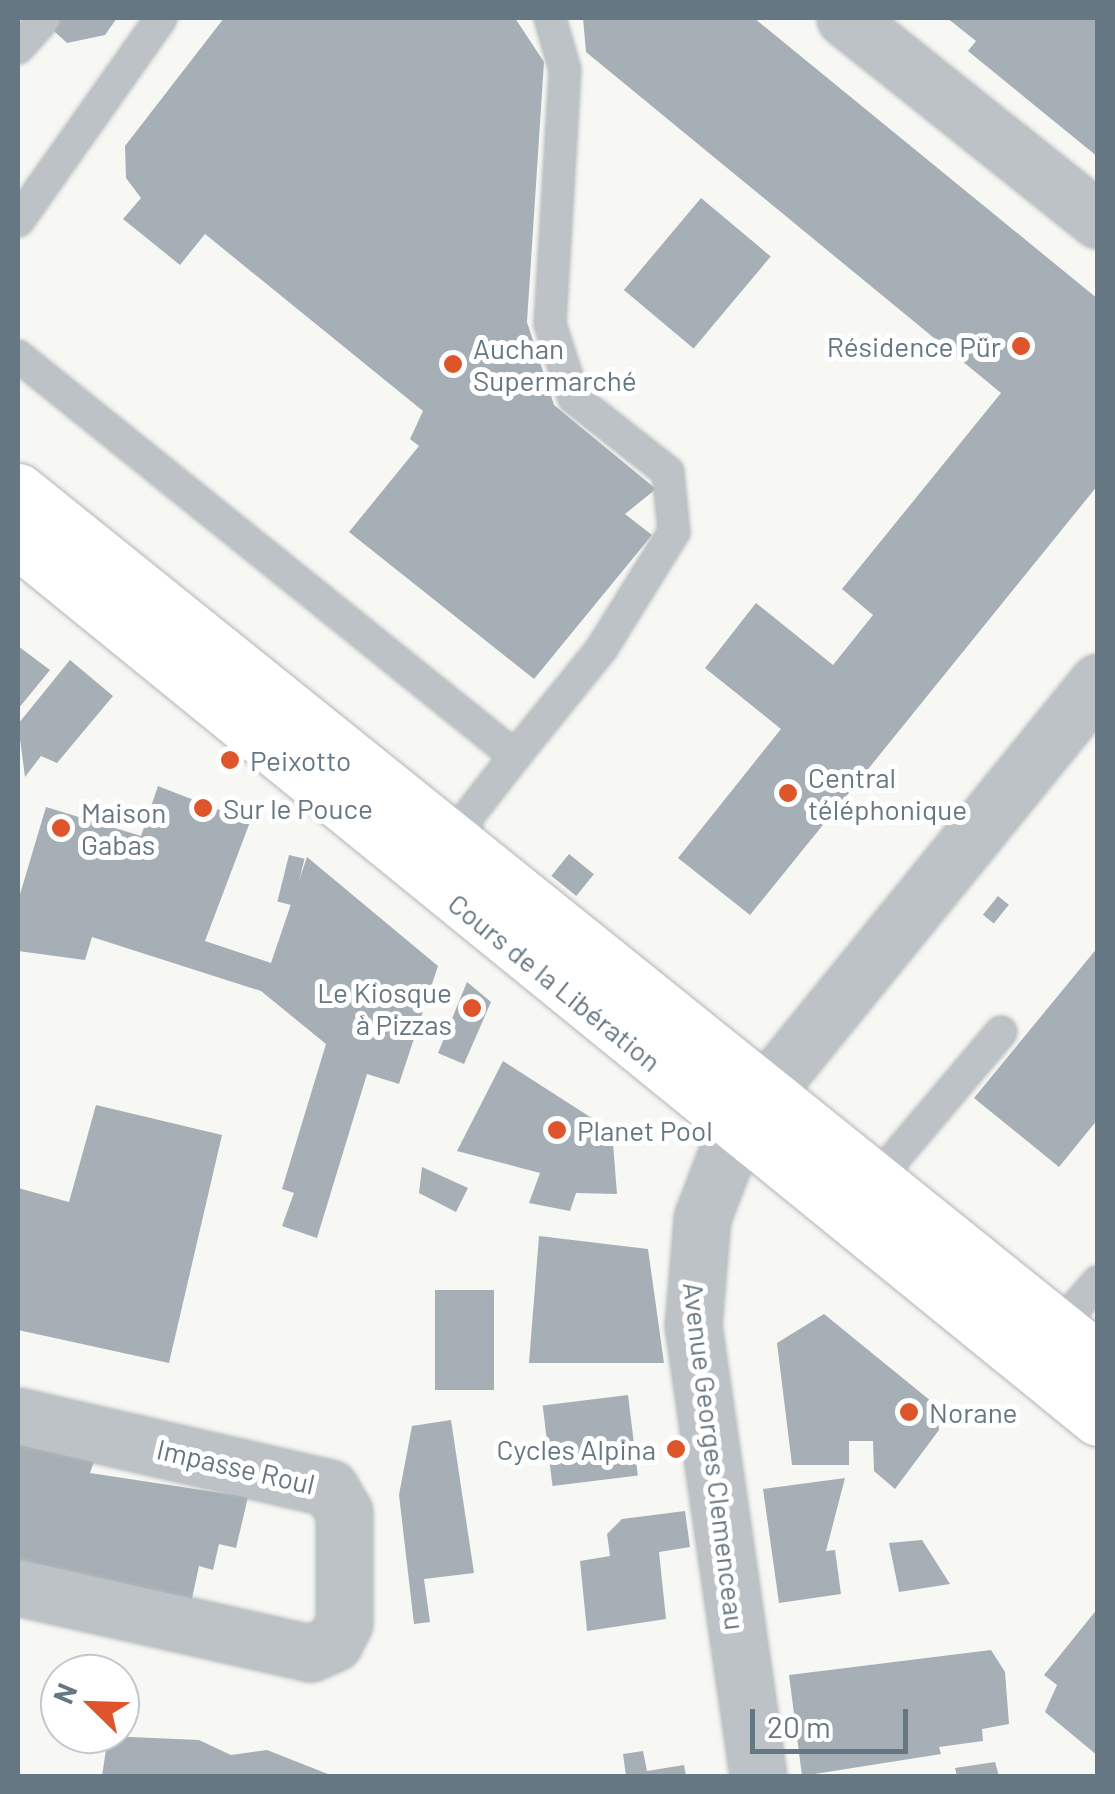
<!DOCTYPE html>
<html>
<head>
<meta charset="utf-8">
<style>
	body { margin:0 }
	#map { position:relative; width:1115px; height:1794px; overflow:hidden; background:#f7f7f3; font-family:Barlow,sans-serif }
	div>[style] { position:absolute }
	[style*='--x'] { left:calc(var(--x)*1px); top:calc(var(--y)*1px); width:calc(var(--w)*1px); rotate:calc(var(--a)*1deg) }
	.building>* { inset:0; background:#a6afb5; transform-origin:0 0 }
	.roads { filter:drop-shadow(0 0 2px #b0b6ba) drop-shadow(0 0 2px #b0b6ba) }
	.service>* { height:30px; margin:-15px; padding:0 15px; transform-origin:15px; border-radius:15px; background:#bdc2c6 }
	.minor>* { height:55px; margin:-27.5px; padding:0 27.5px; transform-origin:27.5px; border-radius:27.5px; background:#bdc2c6 }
	.secondary>* { height:55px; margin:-27.5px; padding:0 27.5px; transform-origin:27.5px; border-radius:27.5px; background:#fff }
	.dots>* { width:28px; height:28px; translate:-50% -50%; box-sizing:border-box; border:5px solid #fff; border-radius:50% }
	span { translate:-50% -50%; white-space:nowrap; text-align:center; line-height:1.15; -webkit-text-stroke:10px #fff; paint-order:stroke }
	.poi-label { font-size:28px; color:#667784 }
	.right { translate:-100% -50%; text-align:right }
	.left { translate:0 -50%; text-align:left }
	.street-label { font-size:28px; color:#667784 }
	.frame { position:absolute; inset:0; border:20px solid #667784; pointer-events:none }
	.north { position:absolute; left:40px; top:1654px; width:100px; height:100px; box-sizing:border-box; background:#fff; border:2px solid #c2c9ce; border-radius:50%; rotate:293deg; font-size:28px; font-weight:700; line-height:40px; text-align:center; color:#667784 }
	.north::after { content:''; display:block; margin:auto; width:35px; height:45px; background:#de552c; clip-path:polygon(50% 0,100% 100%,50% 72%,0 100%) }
	.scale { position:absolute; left:750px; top:1709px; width:158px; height:45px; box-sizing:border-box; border:5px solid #667784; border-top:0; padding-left:12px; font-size:30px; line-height:35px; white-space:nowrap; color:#667784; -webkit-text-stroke:8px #fff; paint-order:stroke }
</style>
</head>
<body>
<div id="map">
	<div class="building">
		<i style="clip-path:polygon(40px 18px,117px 18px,105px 35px,67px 43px)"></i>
		<i style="clip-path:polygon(224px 18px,515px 18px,544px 62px,527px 322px,554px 405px,656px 489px,625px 514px,652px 535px,534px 679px,349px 532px,419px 446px,410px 439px,423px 411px,205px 234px,180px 265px,123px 219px,141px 198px,126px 178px,125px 146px)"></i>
		<i style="clip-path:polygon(583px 18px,754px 18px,1098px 299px,1098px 485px,750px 915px,678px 858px,781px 729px,705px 668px,756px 603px,833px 665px,873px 615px,842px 589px,1001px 393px,586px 52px)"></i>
		<i style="clip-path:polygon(947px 18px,1098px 18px,1098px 157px,968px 51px,976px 41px)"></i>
		<i style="left:701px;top:198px;width:91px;height:120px;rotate:40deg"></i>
		<i style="clip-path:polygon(18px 646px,50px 670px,18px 709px)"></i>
		<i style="clip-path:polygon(70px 660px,113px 696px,57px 763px,41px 756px,25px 777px,18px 724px)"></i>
		<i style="clip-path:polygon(158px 786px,250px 822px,205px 941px,271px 963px,307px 857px,438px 966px,399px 1084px,367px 1074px,317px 1238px,282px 1226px,294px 1193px,282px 1189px,326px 1044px,261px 991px,92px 937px,85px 960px,18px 951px,18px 901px,46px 807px,141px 836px)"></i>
		<i style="left:569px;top:854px;width:32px;height:28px;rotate:39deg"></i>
		<i style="left:289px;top:855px;width:16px;height:48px;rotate:14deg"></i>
		<i style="left:998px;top:896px;width:14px;height:24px;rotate:39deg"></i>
		<i style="clip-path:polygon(1098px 947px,1098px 1119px,1059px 1167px,974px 1098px)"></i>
		<i style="clip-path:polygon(467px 982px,491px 1002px,464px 1064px,438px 1053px)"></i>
		<i style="clip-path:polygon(503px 1061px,612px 1131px,617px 1194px,576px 1193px,570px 1211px,529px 1203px,540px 1173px,457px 1151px)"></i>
		<i style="clip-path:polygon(96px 1105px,222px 1135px,169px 1363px,18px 1330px,18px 1188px,69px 1202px)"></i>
		<i style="clip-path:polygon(422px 1167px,468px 1188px,456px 1212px,419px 1193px)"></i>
		<i style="clip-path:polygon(539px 1236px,648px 1249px,664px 1363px,529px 1363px)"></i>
		<i style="left:435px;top:1290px;width:59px;height:100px"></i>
		<i style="clip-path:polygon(824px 1314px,937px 1406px,939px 1430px,895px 1489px,874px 1471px,873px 1441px,849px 1441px,849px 1465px,792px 1465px,777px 1343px)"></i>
		<i style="left:628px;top:1395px;width:81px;height:86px;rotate:83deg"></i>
		<i style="clip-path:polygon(451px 1420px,474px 1573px,424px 1579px,430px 1622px,414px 1624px,399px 1495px,412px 1426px)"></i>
		<i style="clip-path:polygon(18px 1440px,95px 1459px,90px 1473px,248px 1497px,236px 1548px,219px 1544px,213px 1570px,199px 1566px,188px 1617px,18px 1577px)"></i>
		<i style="clip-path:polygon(845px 1478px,826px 1551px,835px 1550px,841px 1594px,779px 1603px,763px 1489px)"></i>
		<i style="clip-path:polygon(685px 1511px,690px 1547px,659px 1552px,666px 1619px,587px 1631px,580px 1561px,610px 1556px,607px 1534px,622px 1519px)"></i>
		<i style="clip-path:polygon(922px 1540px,950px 1584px,899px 1592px,889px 1543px)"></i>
		<i style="clip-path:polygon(1098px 1608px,1098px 1756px,1045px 1712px,1057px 1685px,1044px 1675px)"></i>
		<i style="clip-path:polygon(991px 1650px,1005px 1672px,1009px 1724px,982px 1729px,983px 1741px,939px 1747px,941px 1754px,802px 1776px,789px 1675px)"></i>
		<i style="clip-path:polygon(108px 1736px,199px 1740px,231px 1755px,267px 1750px,333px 1776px,102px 1776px)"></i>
		<i style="clip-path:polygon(643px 1751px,647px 1771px,684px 1765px,686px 1776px,626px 1776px,623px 1754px)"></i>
		<i style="clip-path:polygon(995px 1762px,999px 1776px,957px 1776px,955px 1768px)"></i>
	</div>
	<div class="roads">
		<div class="service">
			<i style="--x:18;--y:48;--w:40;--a:-48"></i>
			<i style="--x:18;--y:221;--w:248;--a:-54.8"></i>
			<i style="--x:18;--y:356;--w:638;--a:38.83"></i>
			<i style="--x:515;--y:756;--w:80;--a:127.9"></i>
			<i style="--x:466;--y:819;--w:35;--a:83"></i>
			<i style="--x:515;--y:756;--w:139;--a:-51.1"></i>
			<i style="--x:602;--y:648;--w:137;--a:-58.2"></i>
			<i style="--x:674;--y:532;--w:60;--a:-95.7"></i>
			<i style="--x:668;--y:472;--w:120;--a:-141.8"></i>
			<i style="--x:574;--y:398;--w:78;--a:-108"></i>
			<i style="--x:550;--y:324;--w:254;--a:-86.6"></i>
			<i style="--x:565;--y:70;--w:54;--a:-106.1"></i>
			<i style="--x:892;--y:1161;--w:169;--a:-49.8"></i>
			<i style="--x:1075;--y:1308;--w:35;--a:-49"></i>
		</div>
		<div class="minor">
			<i style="--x:845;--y:18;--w:324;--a:38.6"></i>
			<i style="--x:18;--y:1416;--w:320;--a:13"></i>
			<i style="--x:330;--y:1488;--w:28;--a:60"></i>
			<i style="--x:344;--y:1512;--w:111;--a:90"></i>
			<i style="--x:344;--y:1623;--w:22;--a:117"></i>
			<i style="--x:334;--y:1643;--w:26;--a:157"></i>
			<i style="--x:310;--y:1653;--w:299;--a:-167.3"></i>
			<i style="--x:758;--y:1776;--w:455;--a:-98.2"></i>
			<i style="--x:693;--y:1326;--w:108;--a:-85.2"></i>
			<i style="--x:702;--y:1218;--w:97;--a:-69"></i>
			<i style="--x:737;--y:1127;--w:573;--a:-50.95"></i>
		</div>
		<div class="secondary">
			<i style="--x:18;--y:491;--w:1386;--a:38.82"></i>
			<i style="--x:18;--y:540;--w:1392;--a:39.11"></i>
		</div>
	</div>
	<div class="dots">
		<i style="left:1021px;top:346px;background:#de552c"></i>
		<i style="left:453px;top:364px;background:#de552c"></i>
		<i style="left:230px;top:760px;background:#de552c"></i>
		<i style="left:788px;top:793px;background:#de552c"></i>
		<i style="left:203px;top:808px;background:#de552c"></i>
		<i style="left:61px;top:828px;background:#de552c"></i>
		<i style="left:472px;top:1008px;background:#de552c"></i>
		<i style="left:557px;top:1130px;background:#de552c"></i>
		<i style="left:909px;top:1412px;background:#de552c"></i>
		<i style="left:676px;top:1449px;background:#de552c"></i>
	</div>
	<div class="poi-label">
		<span class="right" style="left:1001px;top:346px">Résidence Pür</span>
		<span class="left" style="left:473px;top:364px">Auchan<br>Supermarché</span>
		<span class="left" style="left:250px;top:760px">Peixotto</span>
		<span class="left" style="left:808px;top:793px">Central<br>téléphonique</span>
		<span class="left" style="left:223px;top:808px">Sur le Pouce</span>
		<span class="left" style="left:81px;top:828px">Maison<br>Gabas</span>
		<span class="right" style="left:452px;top:1008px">Le Kiosque<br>à Pizzas</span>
		<span class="left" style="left:577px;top:1130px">Planet Pool</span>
		<span class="left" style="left:929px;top:1412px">Norane</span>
		<span class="right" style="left:656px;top:1449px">Cycles Alpina</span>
	</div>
	<div class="street-label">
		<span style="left:555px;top:982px;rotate:39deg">Cours de la Libération</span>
		<span style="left:715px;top:1456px;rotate:83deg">Avenue Georges Clemenceau</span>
		<span style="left:236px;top:1466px;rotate:13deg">Impasse Roul</span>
	</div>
	<div class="frame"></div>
	<div class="north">N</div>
	<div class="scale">20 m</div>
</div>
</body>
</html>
